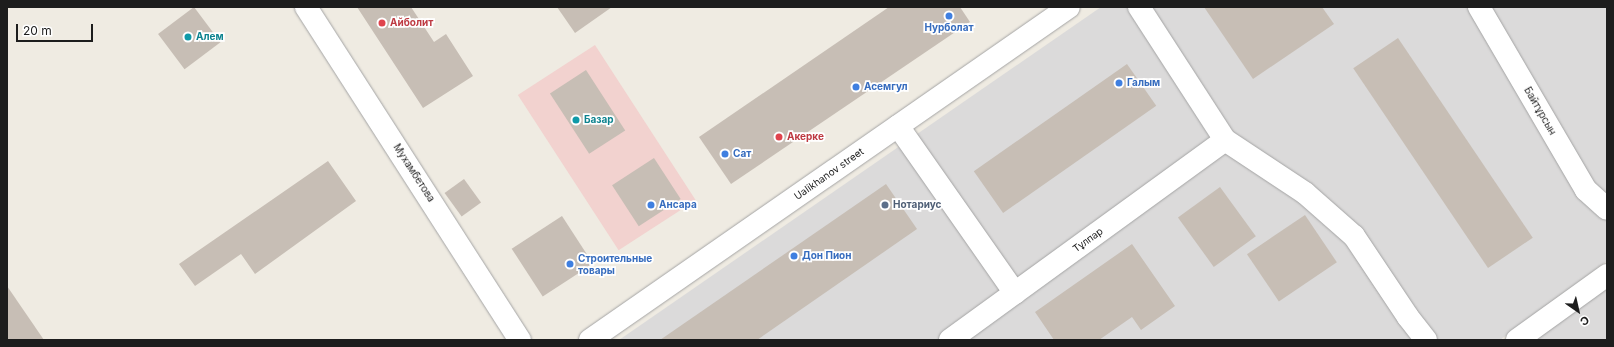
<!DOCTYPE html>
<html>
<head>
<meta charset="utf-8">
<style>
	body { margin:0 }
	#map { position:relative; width:1614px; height:347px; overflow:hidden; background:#efebe2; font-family:Inter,sans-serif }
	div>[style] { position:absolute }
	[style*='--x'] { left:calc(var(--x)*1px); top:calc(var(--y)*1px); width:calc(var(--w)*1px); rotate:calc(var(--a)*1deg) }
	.residential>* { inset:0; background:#dbdada }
	.commercial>* { inset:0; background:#f2d2cf; transform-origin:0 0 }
	.building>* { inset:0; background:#c7beb5; transform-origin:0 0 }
	.roads { filter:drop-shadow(0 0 1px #a4a4a4) drop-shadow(0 0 1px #a4a4a4) }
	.minor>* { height:22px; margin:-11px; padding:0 11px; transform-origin:11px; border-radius:11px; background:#fff }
	.dots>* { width:11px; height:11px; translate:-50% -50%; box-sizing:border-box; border:2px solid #fff; border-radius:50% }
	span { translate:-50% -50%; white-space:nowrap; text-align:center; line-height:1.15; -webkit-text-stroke:3.5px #fff; paint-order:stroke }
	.health-label { font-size:10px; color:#be3a42; font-weight:700 }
	.left { translate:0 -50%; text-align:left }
	.shop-label { font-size:10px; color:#366cbe; font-weight:700 }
	.culture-label { font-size:10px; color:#0d838f; font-weight:700 }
	.street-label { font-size:10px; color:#1d1d1d }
	.service-label { font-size:10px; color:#4e5e75; font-weight:700 }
	.frame { position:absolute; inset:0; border:8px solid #1d1d1d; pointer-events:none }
	.north { position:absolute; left:1558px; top:291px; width:40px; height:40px; -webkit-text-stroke:3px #fff; paint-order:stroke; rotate:146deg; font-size:11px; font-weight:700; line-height:16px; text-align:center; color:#1d1d1d }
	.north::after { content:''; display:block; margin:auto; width:14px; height:18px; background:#1d1d1d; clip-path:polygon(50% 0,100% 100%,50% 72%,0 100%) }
	.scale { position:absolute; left:16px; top:24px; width:77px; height:18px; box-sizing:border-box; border:2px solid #1d1d1d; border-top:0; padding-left:5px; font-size:12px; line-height:14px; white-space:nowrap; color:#1d1d1d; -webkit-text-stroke:3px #fff; paint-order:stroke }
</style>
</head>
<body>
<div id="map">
	<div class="residential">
		<i style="clip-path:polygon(1101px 7px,1607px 7px,1607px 261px,1500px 340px,619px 340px)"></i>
		<i style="clip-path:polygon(1607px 269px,1607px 340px,1513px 340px)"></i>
	</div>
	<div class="commercial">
		<i style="left:595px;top:45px;width:185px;height:92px;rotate:57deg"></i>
	</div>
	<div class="building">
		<i style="left:194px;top:7px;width:44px;height:45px;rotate:53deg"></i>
		<i style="clip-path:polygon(357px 7px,411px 7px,434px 42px,446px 34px,473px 76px,423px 108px)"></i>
		<i style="clip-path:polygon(557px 7px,612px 7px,575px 33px)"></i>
		<i style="clip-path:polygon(889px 7px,960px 7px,970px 22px,731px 184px,699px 137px)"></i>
		<i style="clip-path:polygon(1204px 7px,1322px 7px,1334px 24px,1253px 79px)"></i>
		<i style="left:1398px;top:38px;width:241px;height:54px;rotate:56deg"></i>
		<i style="left:1127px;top:64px;width:51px;height:187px;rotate:55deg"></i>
		<i style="left:586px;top:70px;width:72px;height:43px;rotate:57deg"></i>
		<i style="left:654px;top:158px;width:49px;height:50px;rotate:57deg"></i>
		<i style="clip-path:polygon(328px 161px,356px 201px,255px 274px,241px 254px,195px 286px,179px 264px)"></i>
		<i style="left:464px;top:179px;width:29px;height:24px;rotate:54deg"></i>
		<i style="clip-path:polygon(886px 184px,917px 229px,757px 340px,660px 340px)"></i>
		<i style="left:1220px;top:187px;width:61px;height:52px;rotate:54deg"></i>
		<i style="left:1305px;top:215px;width:57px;height:70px;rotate:56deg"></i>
		<i style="left:562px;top:216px;width:57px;height:60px;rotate:57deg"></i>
		<i style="clip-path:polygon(1132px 244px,1175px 306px,1141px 330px,1132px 317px,1099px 340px,1054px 340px,1035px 312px)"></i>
		<i style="clip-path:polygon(7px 286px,44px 340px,7px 340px)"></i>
	</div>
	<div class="roads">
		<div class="minor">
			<i style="--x:306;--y:7;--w:396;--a:57.3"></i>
			<i style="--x:1139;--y:7;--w:158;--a:57.1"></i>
			<i style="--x:1225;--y:140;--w:96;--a:33.5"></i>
			<i style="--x:1305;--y:193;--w:65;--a:41.3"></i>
			<i style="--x:1354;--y:236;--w:97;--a:56.3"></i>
			<i style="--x:1408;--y:317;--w:29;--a:52"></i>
			<i style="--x:1479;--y:7;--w:212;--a:59.7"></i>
			<i style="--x:1586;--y:190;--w:28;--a:42"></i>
			<i style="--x:898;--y:126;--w:204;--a:55"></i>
			<i style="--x:590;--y:340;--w:583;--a:-34.81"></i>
			<i style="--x:950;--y:340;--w:340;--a:-36"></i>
			<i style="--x:1517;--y:340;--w:111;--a:-35.8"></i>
		</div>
	</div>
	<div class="dots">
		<i style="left:949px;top:16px;background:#3f7fe0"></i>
		<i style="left:382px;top:23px;background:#e0444e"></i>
		<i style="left:188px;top:37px;background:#0f9aa8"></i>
		<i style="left:1119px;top:83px;background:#3f7fe0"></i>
		<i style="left:856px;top:87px;background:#3f7fe0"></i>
		<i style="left:576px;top:120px;background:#0f9aa8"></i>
		<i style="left:779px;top:137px;background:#e0444e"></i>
		<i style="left:725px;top:154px;background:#3f7fe0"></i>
		<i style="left:651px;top:205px;background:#3f7fe0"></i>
		<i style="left:885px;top:205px;background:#5c6f8a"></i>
		<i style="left:794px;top:256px;background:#3f7fe0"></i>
		<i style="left:570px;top:264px;background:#3f7fe0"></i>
	</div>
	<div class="health-label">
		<span class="left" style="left:390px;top:23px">Айболит</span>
		<span class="left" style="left:787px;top:137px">Акерке</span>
	</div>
	<div class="shop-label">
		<span style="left:949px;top:28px">Нурболат</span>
		<span class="left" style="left:1127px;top:83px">Галым</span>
		<span class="left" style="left:864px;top:87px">Асемгул</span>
		<span class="left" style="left:733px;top:154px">Сат</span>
		<span class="left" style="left:659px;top:205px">Ансара</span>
		<span class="left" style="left:802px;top:256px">Дон Пион</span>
		<span class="left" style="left:578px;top:264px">Строительные<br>товары</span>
	</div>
	<div class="culture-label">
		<span class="left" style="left:196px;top:37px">Алем</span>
		<span class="left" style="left:584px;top:120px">Базар</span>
	</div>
	<div class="street-label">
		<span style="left:1540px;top:111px;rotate:60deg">Байтұрсын</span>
		<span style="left:414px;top:173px;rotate:57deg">Мухамбетова</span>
		<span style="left:829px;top:174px;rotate:-35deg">Ualikhanov street</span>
		<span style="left:1088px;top:240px;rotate:-36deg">Тұлпар</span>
	</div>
	<div class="service-label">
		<span class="left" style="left:893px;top:205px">Нотариус</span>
	</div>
	<div class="frame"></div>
	<div class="north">С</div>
	<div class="scale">20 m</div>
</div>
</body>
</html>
